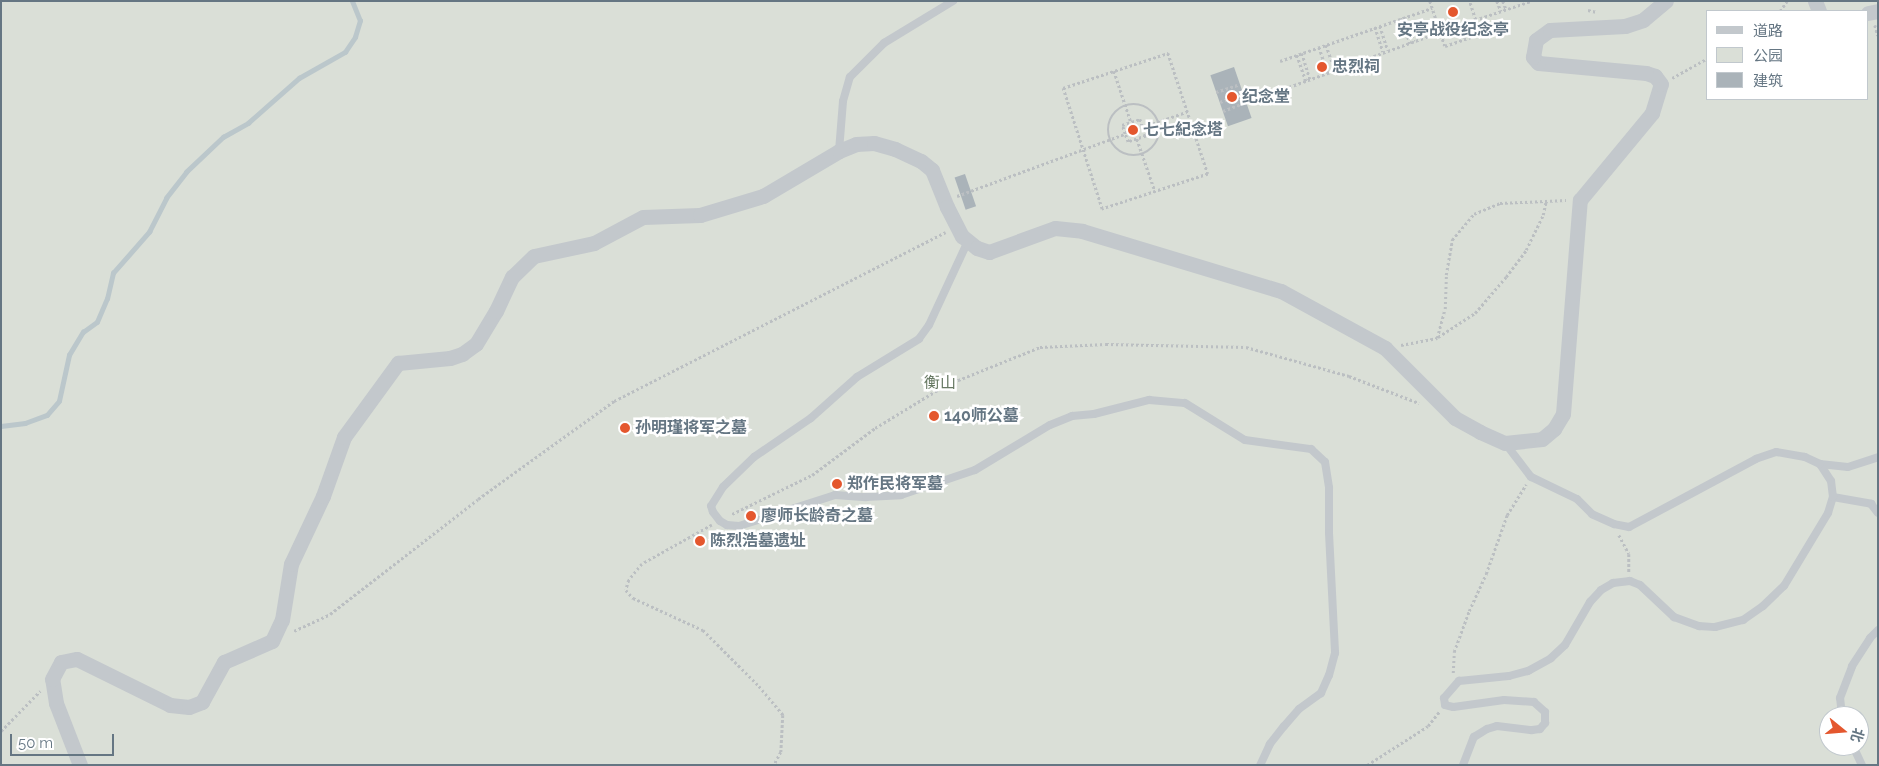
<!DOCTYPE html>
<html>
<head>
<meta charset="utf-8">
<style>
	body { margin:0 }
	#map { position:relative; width:1879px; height:766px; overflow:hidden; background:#fafaf8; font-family:Raleway,"Noto Sans SC",sans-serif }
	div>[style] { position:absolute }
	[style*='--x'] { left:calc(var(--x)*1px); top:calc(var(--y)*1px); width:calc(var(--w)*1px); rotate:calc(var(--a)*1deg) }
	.green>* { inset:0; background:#dadfd7 }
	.stream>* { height:4.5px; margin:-2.25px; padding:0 2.25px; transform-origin:2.25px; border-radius:2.25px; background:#bbc7cb }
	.building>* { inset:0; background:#aab3b9; transform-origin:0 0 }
	.path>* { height:2.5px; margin-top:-1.25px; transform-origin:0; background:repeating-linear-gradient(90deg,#bbbfc2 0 2.5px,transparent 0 5px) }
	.path>.ring { margin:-1.25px; padding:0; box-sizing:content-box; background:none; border:2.5px solid #bbbfc2; border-radius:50% }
	.lane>* { height:8px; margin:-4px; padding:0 4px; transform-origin:4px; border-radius:4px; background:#c3c8cc }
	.street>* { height:15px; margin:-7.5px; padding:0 7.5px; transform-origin:7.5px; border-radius:7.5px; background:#c3c8cc }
	.dots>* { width:14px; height:14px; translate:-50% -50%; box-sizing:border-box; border:2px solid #fff; border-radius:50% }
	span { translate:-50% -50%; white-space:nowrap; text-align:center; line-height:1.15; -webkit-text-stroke:5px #fff; paint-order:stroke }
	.poi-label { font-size:16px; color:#657683; font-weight:700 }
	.left { translate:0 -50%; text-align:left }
	.park-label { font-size:16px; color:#687a64 }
	.frame { position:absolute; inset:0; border:2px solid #657683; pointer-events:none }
	.legend { position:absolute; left:1706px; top:10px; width:162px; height:90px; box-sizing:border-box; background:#fff; border:1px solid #c1c8cd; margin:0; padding:6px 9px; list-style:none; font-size:15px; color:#657683 }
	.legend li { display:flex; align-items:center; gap:10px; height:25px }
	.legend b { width:25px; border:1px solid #c1c8cd }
	.north { position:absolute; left:1819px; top:706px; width:50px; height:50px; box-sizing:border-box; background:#fff; border:1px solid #c1c8cd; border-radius:50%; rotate:107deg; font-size:14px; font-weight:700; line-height:20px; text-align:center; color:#657683 }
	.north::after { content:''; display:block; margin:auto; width:18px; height:22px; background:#e4572e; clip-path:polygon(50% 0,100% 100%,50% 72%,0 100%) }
	.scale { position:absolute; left:10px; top:734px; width:104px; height:22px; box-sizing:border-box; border:2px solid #657683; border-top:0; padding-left:6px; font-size:15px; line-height:18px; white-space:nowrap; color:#657683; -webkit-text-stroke:4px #fff; paint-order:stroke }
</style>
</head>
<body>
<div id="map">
	<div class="green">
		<i style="clip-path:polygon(evenodd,1px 1px,1878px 1px,1878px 765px,1px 765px,1px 1px,1708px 11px,1868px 11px,1868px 99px,1708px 99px,1708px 11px,1px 1px,1829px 716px,1859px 716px,1859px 746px,1829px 746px,1829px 716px)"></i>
	</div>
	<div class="stream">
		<i style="--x:1;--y:426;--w:24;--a:-7"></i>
		<i style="--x:25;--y:423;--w:23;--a:-20"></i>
		<i style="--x:47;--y:415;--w:18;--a:-49"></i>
		<i style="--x:59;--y:401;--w:47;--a:-77.7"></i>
		<i style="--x:69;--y:355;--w:27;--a:-59"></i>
		<i style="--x:83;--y:332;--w:17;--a:-36"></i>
		<i style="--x:97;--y:322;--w:25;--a:-67"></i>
		<i style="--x:107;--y:299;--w:27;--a:-77"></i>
		<i style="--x:113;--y:273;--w:55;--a:-48.7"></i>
		<i style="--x:149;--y:232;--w:38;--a:-63"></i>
		<i style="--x:166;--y:198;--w:33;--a:-52"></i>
		<i style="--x:186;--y:172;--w:51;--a:-43.4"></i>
		<i style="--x:223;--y:137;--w:29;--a:-29"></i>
		<i style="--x:248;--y:123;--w:68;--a:-41.4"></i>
		<i style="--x:299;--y:78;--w:53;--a:-29.5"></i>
		<i style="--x:345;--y:52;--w:18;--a:-56"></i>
		<i style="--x:355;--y:37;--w:17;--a:-73"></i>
		<i style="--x:360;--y:21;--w:22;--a:-112"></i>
	</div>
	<div class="building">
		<i style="left:1234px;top:67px;width:54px;height:25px;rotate:71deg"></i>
		<i style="left:965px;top:174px;width:34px;height:11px;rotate:71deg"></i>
	</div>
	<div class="path">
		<i style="--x:1430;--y:1;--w:47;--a:71.6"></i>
		<i style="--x:1445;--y:46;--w:37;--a:-19"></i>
		<i style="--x:1480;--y:34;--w:35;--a:-108"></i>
		<i style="--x:1497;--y:1;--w:11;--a:68"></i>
		<i style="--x:1503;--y:1;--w:9;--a:69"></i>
		<i style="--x:1588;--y:10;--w:9;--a:13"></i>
		<i style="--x:1780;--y:11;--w:12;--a:-55"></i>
		<i style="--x:1405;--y:17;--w:26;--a:69"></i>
		<i style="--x:1401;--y:18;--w:27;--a:70"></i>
		<i style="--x:1475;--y:20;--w:59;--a:-18.7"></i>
		<i style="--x:1875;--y:25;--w:11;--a:75"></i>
		<i style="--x:1380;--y:26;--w:25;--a:72"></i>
		<i style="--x:1375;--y:27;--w:26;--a:72"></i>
		<i style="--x:1326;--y:45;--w:27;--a:70"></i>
		<i style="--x:1319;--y:47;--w:28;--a:71"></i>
		<i style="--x:1168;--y:53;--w:127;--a:71.7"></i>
		<i style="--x:1208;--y:174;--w:112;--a:161.7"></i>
		<i style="--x:1102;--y:209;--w:127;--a:-107.9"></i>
		<i style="--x:1063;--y:88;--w:111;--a:-18.4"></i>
		<i style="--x:1302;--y:53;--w:27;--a:73"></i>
		<i style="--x:1297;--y:55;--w:28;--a:71"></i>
		<i style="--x:1280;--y:61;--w:161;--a:-19.2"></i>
		<i style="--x:1114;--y:71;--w:54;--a:71.6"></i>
		<i style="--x:1672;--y:78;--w:41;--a:-29.1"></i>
		<i style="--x:1289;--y:87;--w:161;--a:-20"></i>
		<i style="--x:1216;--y:92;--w:25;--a:-18"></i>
		<i style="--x:1220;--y:102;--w:26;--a:-21"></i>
		<i class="ring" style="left:1108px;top:104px;width:49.5px;height:49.5px"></i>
		<i style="--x:1223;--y:111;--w:26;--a:-21"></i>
		<i style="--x:1143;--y:127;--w:46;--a:-19.2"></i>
		<i style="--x:1137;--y:139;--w:55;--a:70.9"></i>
		<i style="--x:957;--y:196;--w:179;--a:-20.3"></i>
		<i style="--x:1125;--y:134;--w:9;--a:-108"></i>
		<i style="--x:1122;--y:125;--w:19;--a:-18"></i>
		<i style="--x:1140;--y:119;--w:18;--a:71"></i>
		<i style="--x:1146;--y:136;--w:19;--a:162"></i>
		<i style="--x:1128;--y:142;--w:9;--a:-111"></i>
		<i style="--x:1438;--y:337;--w:44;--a:-33"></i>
		<i style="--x:1475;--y:313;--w:48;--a:-49.3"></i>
		<i style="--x:1506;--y:277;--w:34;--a:-53"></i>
		<i style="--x:1526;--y:250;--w:39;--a:-64"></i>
		<i style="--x:1543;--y:215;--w:14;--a:-78"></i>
		<i style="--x:1401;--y:345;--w:37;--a:-11"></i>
		<i style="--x:1437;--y:338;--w:30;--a:-75"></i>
		<i style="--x:1445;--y:309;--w:34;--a:-88"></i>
		<i style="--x:1446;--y:275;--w:36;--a:-80"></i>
		<i style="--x:1452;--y:240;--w:34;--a:-50"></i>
		<i style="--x:1474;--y:214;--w:28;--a:-23"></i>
		<i style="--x:1500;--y:203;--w:66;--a:-2.6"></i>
		<i style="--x:732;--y:514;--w:89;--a:-26"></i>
		<i style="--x:812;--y:475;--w:79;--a:-36.7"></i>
		<i style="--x:875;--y:428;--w:81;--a:-31.3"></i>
		<i style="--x:944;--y:386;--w:104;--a:-22.1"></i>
		<i style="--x:1040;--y:347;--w:66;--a:-2.6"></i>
		<i style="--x:1106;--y:344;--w:140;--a:1.2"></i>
		<i style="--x:1246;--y:347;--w:107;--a:15.7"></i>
		<i style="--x:1349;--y:376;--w:75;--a:21.1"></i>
		<i style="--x:712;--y:525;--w:80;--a:150.9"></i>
		<i style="--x:642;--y:564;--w:21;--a:129"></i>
		<i style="--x:629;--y:580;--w:10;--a:107"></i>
		<i style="--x:626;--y:590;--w:11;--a:49"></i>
		<i style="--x:633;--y:598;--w:77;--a:24.6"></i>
		<i style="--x:703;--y:630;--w:79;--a:45"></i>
		<i style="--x:759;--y:686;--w:38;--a:50"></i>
		<i style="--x:783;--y:715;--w:37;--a:93"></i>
		<i style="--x:781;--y:752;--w:15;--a:118"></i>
		<i style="--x:1619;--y:535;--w:21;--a:62"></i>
		<i style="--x:1629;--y:554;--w:18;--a:90"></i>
		<i style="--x:294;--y:631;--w:40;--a:-25"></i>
		<i style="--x:330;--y:614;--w:187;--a:-37.8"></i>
		<i style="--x:478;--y:499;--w:168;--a:-35.8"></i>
		<i style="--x:614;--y:401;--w:372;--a:-27"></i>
		<i style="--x:1453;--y:673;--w:21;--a:-87"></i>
		<i style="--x:1454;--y:652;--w:44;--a:-69.9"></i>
		<i style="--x:1469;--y:611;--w:41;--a:-65.3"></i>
		<i style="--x:1486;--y:574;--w:63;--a:-70.4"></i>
		<i style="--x:1507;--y:515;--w:36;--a:-58"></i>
		<i style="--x:1;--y:731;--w:56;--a:-45.7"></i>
		<i style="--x:1367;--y:765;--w:72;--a:-32.6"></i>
		<i style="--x:1428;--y:726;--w:18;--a:-52"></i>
	</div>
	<div class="lane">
		<i style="--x:839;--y:151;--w:50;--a:-85.4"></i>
		<i style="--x:843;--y:101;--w:25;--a:-74"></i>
		<i style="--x:850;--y:77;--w:48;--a:-45"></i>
		<i style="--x:884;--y:43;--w:81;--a:-31.3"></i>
		<i style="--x:968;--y:241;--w:93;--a:114.9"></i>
		<i style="--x:929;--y:325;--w:17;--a:126"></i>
		<i style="--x:919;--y:339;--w:73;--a:148.5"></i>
		<i style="--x:857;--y:377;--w:62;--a:138.3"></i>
		<i style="--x:811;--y:418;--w:69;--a:145.6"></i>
		<i style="--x:754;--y:457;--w:43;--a:135.9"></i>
		<i style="--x:723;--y:487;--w:22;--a:122"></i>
		<i style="--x:711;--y:506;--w:6;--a:72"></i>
		<i style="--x:713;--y:512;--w:11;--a:52"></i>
		<i style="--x:720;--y:521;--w:8;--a:30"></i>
		<i style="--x:727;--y:525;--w:12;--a:5"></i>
		<i style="--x:739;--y:526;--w:101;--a:-17.9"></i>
		<i style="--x:835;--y:495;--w:31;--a:4"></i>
		<i style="--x:866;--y:497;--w:35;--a:-3"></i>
		<i style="--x:901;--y:495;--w:78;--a:-18.7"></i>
		<i style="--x:975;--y:470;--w:87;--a:-31"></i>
		<i style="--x:1050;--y:425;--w:24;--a:-22"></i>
		<i style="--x:1072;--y:416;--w:22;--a:-5"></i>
		<i style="--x:1094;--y:414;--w:57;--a:-14.3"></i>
		<i style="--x:1149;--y:400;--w:36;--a:5"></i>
		<i style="--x:1185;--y:403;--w:70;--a:31.7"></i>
		<i style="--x:1245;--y:440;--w:67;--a:7.8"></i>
		<i style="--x:1311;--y:449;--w:19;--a:43"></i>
		<i style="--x:1325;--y:462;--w:26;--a:81"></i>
		<i style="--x:1329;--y:488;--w:45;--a:90"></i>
		<i style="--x:1329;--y:533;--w:120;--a:87.1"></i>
		<i style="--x:1335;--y:653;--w:23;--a:105"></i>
		<i style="--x:1329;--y:675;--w:20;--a:114"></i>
		<i style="--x:1321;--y:693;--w:27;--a:144"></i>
		<i style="--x:1299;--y:709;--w:23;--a:131"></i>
		<i style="--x:1284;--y:726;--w:23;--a:128"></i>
		<i style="--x:1270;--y:744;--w:23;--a:115"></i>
		<i style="--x:1820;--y:464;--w:28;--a:6"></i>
		<i style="--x:1848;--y:467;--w:32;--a:-18"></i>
		<i style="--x:1833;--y:497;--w:39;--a:10"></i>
		<i style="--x:1871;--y:504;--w:11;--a:52"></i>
		<i style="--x:1842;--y:716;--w:18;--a:-96"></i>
		<i style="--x:1840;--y:698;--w:34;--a:-69"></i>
		<i style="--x:1852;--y:666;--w:33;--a:-57"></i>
		<i style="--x:1870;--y:638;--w:11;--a:-45"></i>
		<i style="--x:1853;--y:746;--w:21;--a:65"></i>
		<i style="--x:1463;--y:765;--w:30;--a:-69"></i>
		<i style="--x:1474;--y:737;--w:15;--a:-32"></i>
		<i style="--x:1487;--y:729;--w:10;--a:-17"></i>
		<i style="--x:1497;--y:726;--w:35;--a:7"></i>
		<i style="--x:1532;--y:730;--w:8;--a:-7"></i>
		<i style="--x:1540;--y:729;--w:8;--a:-50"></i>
		<i style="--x:1545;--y:723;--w:11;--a:-90"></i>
		<i style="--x:1545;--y:712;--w:15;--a:-138"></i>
		<i style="--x:1534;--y:702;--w:30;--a:-176"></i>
		<i style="--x:1504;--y:700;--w:51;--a:172.2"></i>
		<i style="--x:1453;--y:707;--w:8;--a:-166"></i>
		<i style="--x:1445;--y:705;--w:7;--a:-98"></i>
		<i style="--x:1444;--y:698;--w:23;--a:-49"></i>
		<i style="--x:1459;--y:681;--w:50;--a:-5.7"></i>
		<i style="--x:1509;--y:676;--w:20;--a:-15"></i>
		<i style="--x:1528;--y:671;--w:26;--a:-29"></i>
		<i style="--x:1551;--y:658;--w:19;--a:-43"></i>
		<i style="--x:1565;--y:645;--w:50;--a:-59.8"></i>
		<i style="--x:1590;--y:602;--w:16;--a:-47"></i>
		<i style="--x:1601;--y:590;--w:14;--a:-30"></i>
		<i style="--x:1613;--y:583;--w:17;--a:-7"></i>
		<i style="--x:1630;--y:581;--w:11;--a:22"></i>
		<i style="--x:1640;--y:585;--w:47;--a:43.3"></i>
		<i style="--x:1674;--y:617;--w:27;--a:20"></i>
		<i style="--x:1699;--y:626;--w:16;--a:4"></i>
		<i style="--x:1715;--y:627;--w:29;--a:-14"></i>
		<i style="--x:1743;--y:620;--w:24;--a:-35"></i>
		<i style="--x:1763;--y:606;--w:29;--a:-44"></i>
		<i style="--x:1784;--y:586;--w:85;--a:-58.9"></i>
		<i style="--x:1828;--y:513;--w:17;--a:-73"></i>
		<i style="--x:1833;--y:497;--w:16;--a:-97"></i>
		<i style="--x:1831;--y:481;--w:20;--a:-123"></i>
		<i style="--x:1820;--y:464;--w:17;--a:-155"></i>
		<i style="--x:1805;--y:457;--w:29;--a:-170"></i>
		<i style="--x:1776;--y:452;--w:21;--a:161"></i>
		<i style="--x:1756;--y:459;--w:144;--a:151.8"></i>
		<i style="--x:1629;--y:527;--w:15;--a:-169"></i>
		<i style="--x:1614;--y:524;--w:24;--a:-156"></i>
		<i style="--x:1592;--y:514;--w:21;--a:-135"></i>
		<i style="--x:1577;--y:499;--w:51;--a:-154.4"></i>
		<i style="--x:1531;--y:477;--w:43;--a:-127.4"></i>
	</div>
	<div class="street">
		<i style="--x:1815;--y:1;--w:11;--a:68"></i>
		<i style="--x:1868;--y:13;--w:10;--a:-11"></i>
		<i style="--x:80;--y:765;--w:66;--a:-111.2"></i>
		<i style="--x:56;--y:703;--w:24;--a:-99"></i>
		<i style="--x:52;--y:679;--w:19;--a:-62"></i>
		<i style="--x:61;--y:662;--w:16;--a:-11"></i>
		<i style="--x:77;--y:659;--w:104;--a:26.3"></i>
		<i style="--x:170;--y:705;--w:19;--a:6"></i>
		<i style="--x:189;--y:707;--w:14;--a:-21"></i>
		<i style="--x:202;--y:702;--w:46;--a:-61.2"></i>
		<i style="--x:224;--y:662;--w:52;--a:-23.6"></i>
		<i style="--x:272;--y:641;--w:23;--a:-65"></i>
		<i style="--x:282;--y:620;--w:57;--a:-80.9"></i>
		<i style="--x:291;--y:564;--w:75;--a:-64.8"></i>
		<i style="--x:323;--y:496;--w:63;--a:-70.4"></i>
		<i style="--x:344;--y:437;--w:92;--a:-53.9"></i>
		<i style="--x:398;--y:363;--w:52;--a:-5.5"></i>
		<i style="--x:450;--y:358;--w:13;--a:-18"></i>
		<i style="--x:462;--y:354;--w:17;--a:-36"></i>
		<i style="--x:476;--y:344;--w:39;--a:-59"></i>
		<i style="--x:496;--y:311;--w:38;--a:-65"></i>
		<i style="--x:512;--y:277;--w:30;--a:-44"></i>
		<i style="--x:534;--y:256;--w:61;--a:-12.2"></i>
		<i style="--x:594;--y:243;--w:55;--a:-28"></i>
		<i style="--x:643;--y:217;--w:57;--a:-2"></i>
		<i style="--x:700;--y:215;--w:66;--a:-16.8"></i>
		<i style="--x:763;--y:196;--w:88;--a:-30.6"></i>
		<i style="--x:839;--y:151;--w:18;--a:-22"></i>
		<i style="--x:856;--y:144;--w:18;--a:-3"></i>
		<i style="--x:874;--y:143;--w:22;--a:16"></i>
		<i style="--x:895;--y:149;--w:29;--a:25"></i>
		<i style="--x:921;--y:161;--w:14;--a:39"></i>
		<i style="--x:932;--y:170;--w:40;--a:68"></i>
		<i style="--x:947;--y:207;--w:33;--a:63"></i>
		<i style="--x:962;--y:236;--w:19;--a:39"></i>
		<i style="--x:977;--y:248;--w:13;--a:18"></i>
		<i style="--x:989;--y:252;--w:70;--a:-20"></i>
		<i style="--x:1055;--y:228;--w:27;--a:6"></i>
		<i style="--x:1082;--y:231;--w:208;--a:16.8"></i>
		<i style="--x:1281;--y:291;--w:119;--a:28.7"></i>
		<i style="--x:1385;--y:348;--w:99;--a:45"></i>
		<i style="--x:1455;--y:418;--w:29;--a:29"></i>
		<i style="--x:1480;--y:432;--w:27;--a:24"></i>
		<i style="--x:1505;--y:443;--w:37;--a:-6"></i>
		<i style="--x:1542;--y:439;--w:16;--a:-40"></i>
		<i style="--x:1554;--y:429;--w:17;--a:-59"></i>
		<i style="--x:1563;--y:414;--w:215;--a:-85.5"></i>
		<i style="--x:1580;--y:200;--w:113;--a:-50.4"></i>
		<i style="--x:1652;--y:113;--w:30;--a:-73"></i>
		<i style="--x:1661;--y:84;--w:10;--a:-127"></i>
		<i style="--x:1655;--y:76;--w:9;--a:-162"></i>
		<i style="--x:1646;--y:73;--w:108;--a:-174.7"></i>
		<i style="--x:1538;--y:63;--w:8;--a:-130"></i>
		<i style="--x:1533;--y:57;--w:17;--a:-80"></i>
		<i style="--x:1536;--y:40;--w:17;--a:-36"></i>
		<i style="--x:1550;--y:30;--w:75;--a:-3.1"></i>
		<i style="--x:1625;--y:26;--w:19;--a:-18"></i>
		<i style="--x:1643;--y:20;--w:30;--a:-40"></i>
	</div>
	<div class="dots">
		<i style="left:1453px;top:12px;background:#e4572e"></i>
		<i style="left:1322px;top:67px;background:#e4572e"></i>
		<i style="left:1232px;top:97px;background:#e4572e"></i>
		<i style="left:1133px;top:130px;background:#e4572e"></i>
		<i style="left:934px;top:416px;background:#e4572e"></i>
		<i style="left:625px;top:428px;background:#e4572e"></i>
		<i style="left:837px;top:484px;background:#e4572e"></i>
		<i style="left:751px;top:516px;background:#e4572e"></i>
		<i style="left:700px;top:541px;background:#e4572e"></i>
	</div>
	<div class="poi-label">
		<span style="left:1453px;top:30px">安亭战役纪念亭</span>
		<span class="left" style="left:1332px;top:67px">忠烈祠</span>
		<span class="left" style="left:1242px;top:97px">纪念堂</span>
		<span class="left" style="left:1143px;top:130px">七七紀念塔</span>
		<span class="left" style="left:944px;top:416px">140师公墓</span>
		<span class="left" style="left:635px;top:428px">孙明瑾将军之墓</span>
		<span class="left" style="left:847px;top:484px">郑作民将军墓</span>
		<span class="left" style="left:761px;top:516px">廖师长龄奇之墓</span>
		<span class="left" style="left:710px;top:541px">陈烈浩墓遗址</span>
	</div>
	<div class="park-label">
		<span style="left:940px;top:383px">衡山</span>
	</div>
	<div class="frame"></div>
	<ul class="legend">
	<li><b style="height:6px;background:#c3c8cc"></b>道路</li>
	<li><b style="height:14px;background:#dadfd7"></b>公园</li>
	<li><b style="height:14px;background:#aab3b9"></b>建筑</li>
	</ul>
	<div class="north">北</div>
	<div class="scale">50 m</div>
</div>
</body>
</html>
